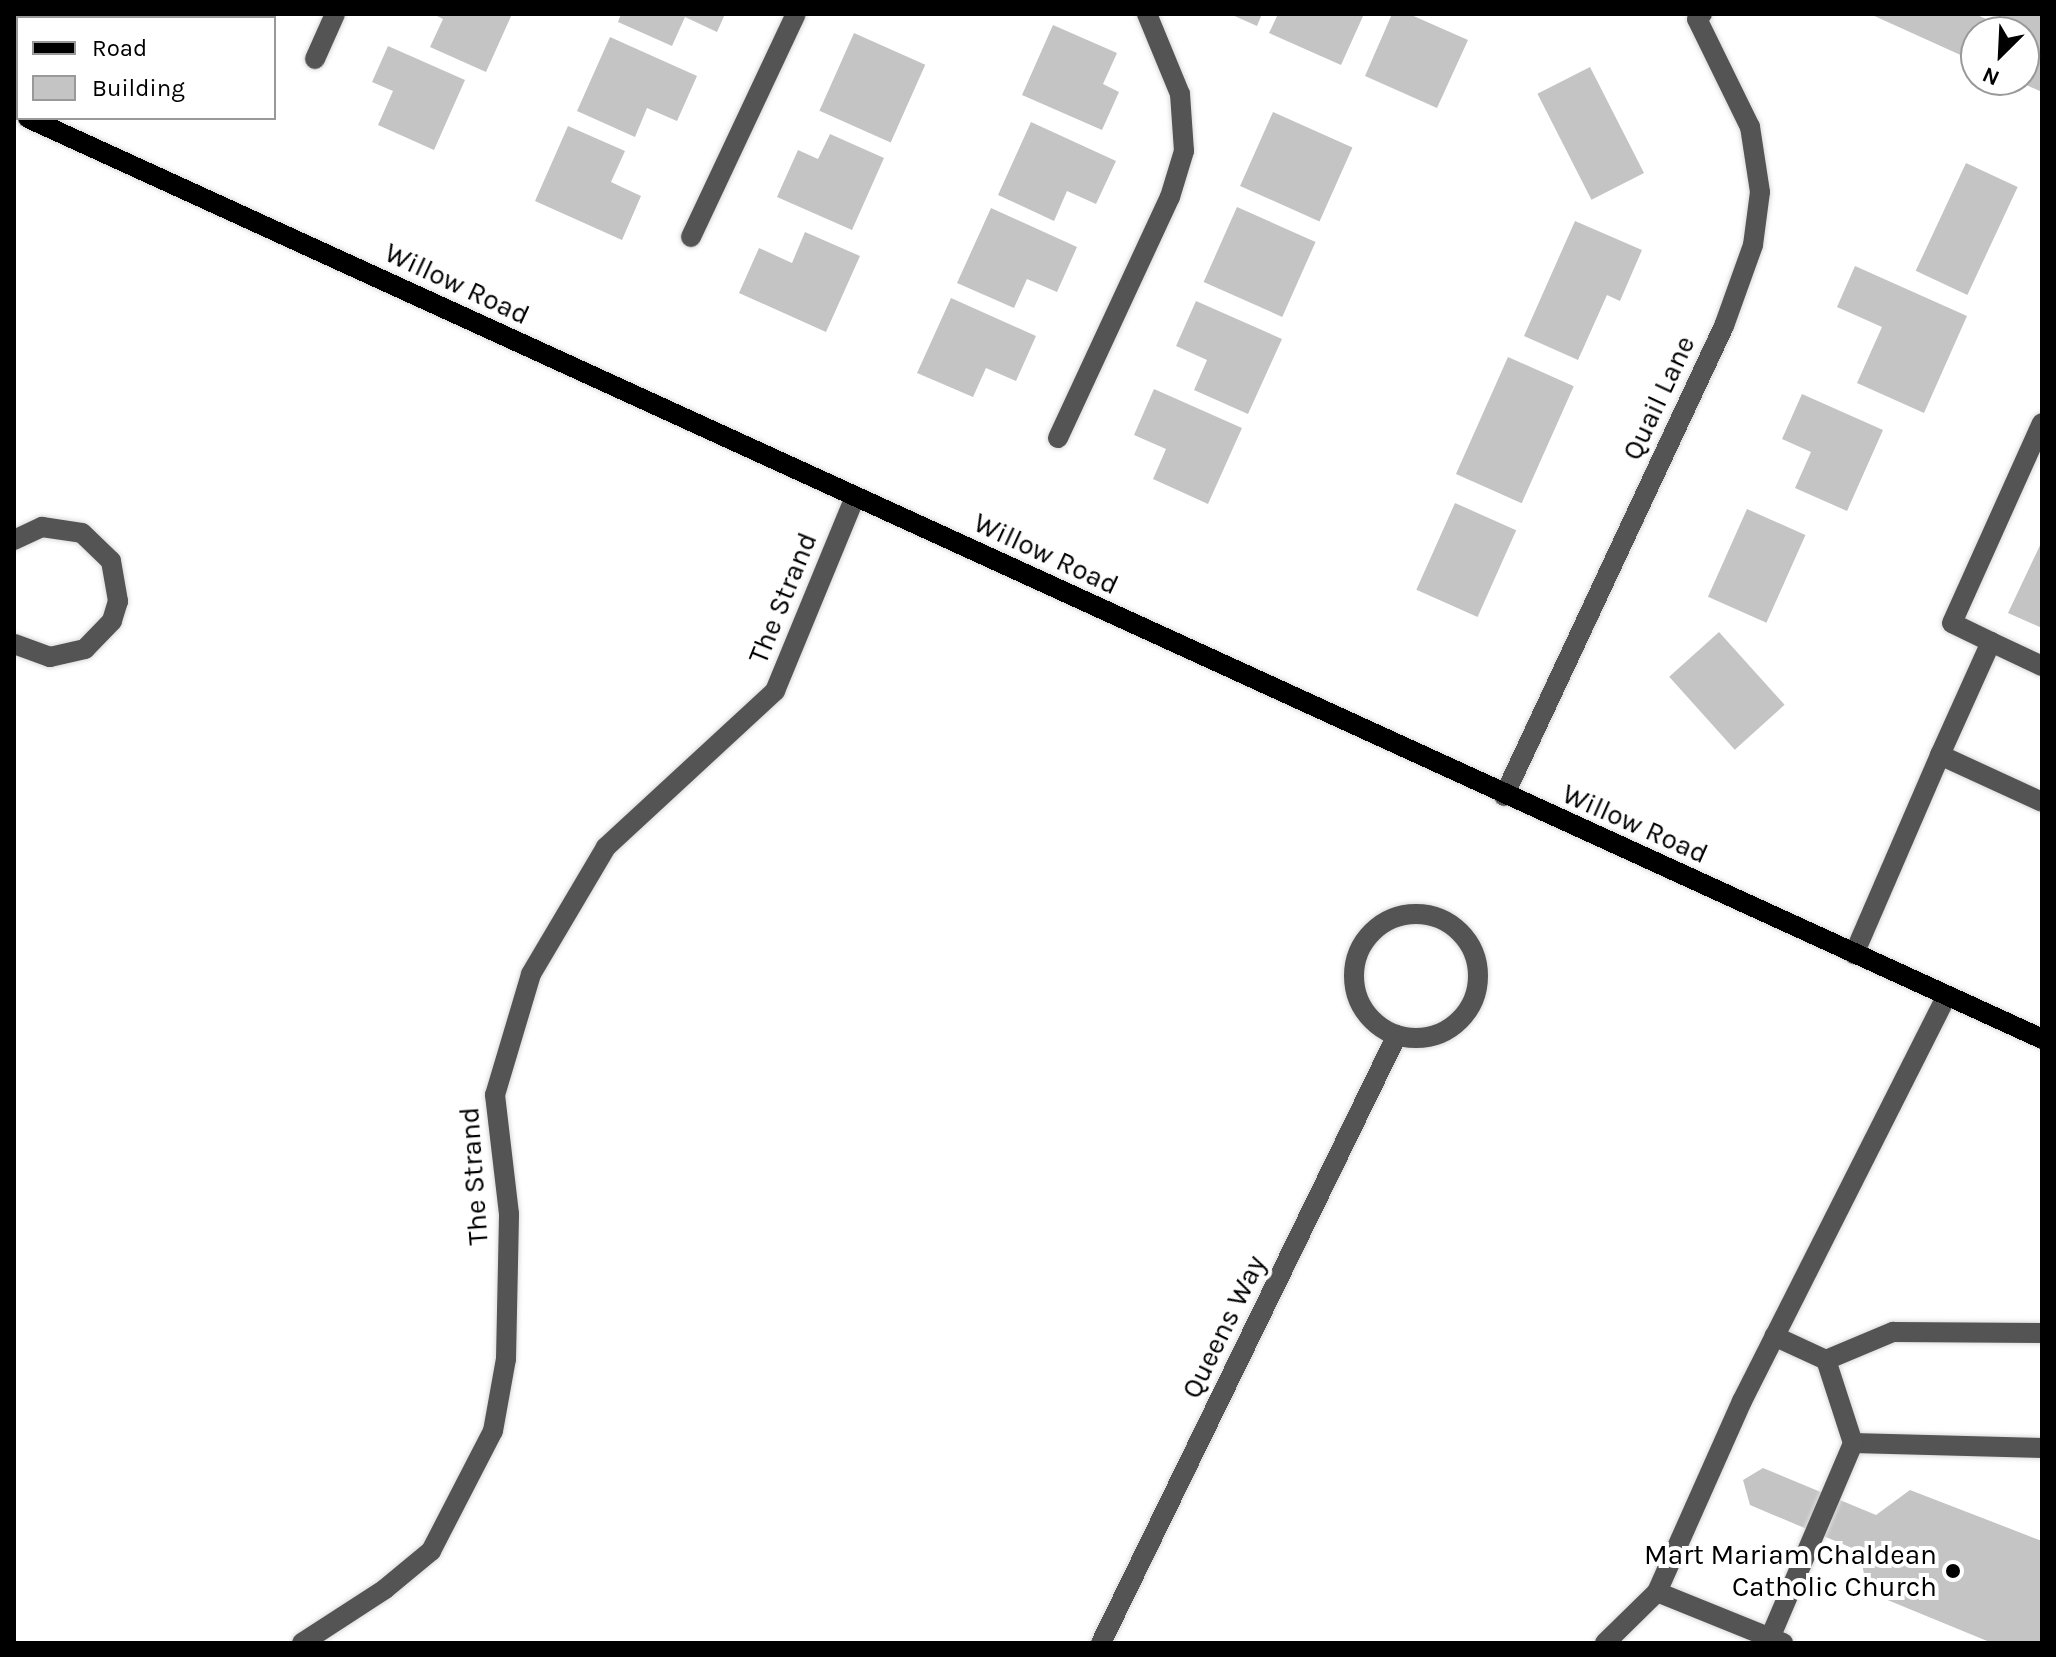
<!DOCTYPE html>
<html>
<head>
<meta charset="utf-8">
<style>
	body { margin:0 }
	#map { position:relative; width:2056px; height:1657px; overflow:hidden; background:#fff; font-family:Karla,sans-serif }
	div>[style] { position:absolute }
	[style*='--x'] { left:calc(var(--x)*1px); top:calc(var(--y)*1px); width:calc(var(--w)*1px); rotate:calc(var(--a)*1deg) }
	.building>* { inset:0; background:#c4c4c4; transform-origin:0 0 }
	.roads { filter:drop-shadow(0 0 2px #dbdbdb) drop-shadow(0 0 2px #dbdbdb) }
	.minor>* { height:20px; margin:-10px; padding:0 10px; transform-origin:10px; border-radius:10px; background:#545454 }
	.minor>.ring { margin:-10px; padding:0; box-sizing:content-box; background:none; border:20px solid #545454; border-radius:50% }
	.major>* { height:20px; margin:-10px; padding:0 10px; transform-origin:10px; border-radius:10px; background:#000 }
	.dots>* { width:22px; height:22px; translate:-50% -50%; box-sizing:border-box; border:4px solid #fff; border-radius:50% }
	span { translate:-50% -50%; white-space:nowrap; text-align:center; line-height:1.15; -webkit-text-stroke:8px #fff; paint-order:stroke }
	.street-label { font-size:28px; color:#000 }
	.poi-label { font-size:28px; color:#000 }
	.right { translate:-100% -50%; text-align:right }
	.frame { position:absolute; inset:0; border:16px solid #000; pointer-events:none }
	.legend { position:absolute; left:16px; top:16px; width:260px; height:104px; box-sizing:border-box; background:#fff; border:2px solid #999; margin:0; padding:10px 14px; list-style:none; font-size:24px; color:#000 }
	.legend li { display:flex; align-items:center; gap:16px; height:40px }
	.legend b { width:40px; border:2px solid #999 }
	.north { position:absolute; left:1960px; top:16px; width:80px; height:80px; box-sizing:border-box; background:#fff; border:2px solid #999; border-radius:50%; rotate:204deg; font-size:22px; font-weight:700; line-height:32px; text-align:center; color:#000 }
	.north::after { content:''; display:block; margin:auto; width:28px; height:36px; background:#000; clip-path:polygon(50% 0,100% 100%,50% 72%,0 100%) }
</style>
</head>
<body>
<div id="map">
	<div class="building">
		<i style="clip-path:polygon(180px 14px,262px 14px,178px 18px)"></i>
		<i style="clip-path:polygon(433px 14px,512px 14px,486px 72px,430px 47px,443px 19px)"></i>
		<i style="clip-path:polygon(621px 14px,725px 14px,717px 32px,685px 17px,672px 46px,618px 22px)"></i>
		<i style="clip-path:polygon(1230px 14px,1262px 14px,1257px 26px)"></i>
		<i style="clip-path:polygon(1278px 14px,1364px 14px,1341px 65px,1269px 33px)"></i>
		<i style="clip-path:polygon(1392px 14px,1409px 14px,1468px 40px,1437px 108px,1365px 76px)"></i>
		<i style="clip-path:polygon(1870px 14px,1975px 14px,1999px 25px,2004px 14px,2042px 14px,2042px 92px,2015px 80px,2024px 80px,2024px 32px,1976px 32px,1976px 62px)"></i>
		<i style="clip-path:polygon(1053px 25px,1117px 53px,1103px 84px,1119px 92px,1102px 130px,1022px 95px)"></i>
		<i style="left:854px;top:33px;width:78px;height:85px;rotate:24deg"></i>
		<i style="clip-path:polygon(610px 37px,697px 76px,677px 121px,647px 108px,635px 137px,577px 111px)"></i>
		<i style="clip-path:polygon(388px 46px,465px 80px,434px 150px,378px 125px,393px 91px,372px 82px)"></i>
		<i style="left:1590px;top:67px;width:119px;height:59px;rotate:63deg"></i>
		<i style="left:1273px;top:112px;width:87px;height:81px;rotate:24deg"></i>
		<i style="clip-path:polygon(1031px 122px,1116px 161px,1096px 204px,1067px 191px,1054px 221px,998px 195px)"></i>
		<i style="clip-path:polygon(568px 126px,625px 151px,611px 182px,641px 196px,622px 240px,535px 201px)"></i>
		<i style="clip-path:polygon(830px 134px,884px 158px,852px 230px,777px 197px,798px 150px,818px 159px)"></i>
		<i style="left:1966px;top:163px;width:57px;height:119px;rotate:25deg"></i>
		<i style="left:1237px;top:207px;width:86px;height:82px;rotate:24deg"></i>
		<i style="clip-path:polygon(991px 208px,1077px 247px,1057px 292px,1027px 279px,1014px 308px,957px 283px)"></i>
		<i style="clip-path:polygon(1575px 221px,1642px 250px,1620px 301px,1607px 295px,1578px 360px,1524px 336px)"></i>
		<i style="clip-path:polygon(805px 232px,860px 256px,826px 332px,739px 293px,759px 248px,792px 263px)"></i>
		<i style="clip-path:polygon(1855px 266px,1967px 316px,1924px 413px,1857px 383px,1882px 327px,1837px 307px)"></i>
		<i style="clip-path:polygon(951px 298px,1036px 336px,1016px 381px,986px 368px,973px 397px,917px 373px)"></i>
		<i style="clip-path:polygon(1196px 301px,1282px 339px,1248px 414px,1194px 390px,1207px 360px,1176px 346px)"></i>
		<i style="left:1508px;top:357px;width:72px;height:128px;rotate:24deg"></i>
		<i style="clip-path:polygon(1154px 389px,1242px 428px,1208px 504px,1153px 479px,1166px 449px,1134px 435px)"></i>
		<i style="clip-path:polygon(1802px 394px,1883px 430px,1847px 511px,1795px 488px,1811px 452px,1782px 439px)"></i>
		<i style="left:1455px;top:503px;width:67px;height:95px;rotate:24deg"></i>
		<i style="left:1747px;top:509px;width:64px;height:96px;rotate:24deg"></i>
		<i style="clip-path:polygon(2042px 541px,2042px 628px,2008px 613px)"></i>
		<i style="left:1719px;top:632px;width:98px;height:67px;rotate:48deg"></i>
		<i style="clip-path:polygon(1763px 1468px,1876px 1515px,1910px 1490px,2042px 1541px,2042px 1643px,1992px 1643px,1868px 1592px,1859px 1551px,1750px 1505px,1743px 1480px)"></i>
	</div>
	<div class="roads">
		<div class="minor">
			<i style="--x:315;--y:59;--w:49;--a:-66"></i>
			<i style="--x:691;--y:237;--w:246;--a:-64.8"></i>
			<i style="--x:1058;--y:438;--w:266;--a:-65.1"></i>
			<i style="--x:1170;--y:197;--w:48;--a:-73.1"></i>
			<i style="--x:1184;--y:151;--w:57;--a:-94"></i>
			<i style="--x:1180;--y:94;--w:87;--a:-112.4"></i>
			<i style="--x:14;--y:540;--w:31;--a:-25"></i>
			<i style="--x:42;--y:527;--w:40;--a:8.5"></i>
			<i style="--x:82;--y:533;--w:40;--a:44"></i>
			<i style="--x:111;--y:561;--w:41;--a:80.1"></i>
			<i style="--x:118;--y:601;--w:21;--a:107"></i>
			<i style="--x:112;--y:621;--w:39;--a:134"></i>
			<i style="--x:85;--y:649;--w:36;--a:167"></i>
			<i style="--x:50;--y:657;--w:38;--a:-160"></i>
			<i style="--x:1991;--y:642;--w:43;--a:-154"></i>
			<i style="--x:1952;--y:623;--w:219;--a:-65.8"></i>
			<i style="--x:1940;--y:755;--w:124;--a:-65.7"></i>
			<i style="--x:1991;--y:642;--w:56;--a:25.2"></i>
			<i style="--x:1504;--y:796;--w:519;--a:-64.92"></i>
			<i style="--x:1724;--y:326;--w:86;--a:-70.3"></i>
			<i style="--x:1753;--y:245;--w:53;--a:-82.5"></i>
			<i style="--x:1760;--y:192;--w:66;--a:-98.7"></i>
			<i style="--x:1750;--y:127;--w:120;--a:-116.1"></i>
			<i style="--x:1697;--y:19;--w:7;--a:-45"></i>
			<i class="ring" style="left:1354px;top:914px;width:104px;height:104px"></i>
			<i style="--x:1854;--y:954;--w:217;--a:-66.6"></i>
			<i style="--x:1940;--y:755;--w:112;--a:24.7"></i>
			<i style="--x:1826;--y:1360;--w:73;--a:-22.7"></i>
			<i style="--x:1893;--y:1332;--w:149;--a:0.4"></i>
			<i style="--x:1853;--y:1443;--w:189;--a:1.5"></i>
			<i style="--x:1657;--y:1592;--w:136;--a:22"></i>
			<i style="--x:1770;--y:1638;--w:212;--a:-66.9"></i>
			<i style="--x:1853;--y:1443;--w:87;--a:-108"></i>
			<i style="--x:1826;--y:1360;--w:57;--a:-155.2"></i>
			<i style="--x:302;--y:1643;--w:99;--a:-33"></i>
			<i style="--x:385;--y:1589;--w:60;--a:-39.6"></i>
			<i style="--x:431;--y:1551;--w:135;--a:-62.7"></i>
			<i style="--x:493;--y:1431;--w:73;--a:-79.8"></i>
			<i style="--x:506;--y:1359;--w:145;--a:-88.8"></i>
			<i style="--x:509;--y:1214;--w:120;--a:-96.7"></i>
			<i style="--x:495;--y:1095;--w:126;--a:-73.4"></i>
			<i style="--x:531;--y:974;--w:147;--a:-59.4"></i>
			<i style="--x:606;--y:847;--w:230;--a:-42.7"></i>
			<i style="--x:775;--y:691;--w:210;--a:-67.6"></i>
			<i style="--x:1101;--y:1643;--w:676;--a:-64.04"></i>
			<i style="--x:1605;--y:1643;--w:73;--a:-44.4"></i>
			<i style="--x:1657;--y:1592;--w:209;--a:-66"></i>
			<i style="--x:1742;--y:1401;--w:454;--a:-63.2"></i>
		</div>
		<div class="major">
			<i style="--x:28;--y:118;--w:2215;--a:24.57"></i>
		</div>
	</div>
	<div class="dots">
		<i style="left:1953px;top:1571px;background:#000"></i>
	</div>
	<div class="street-label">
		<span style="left:457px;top:284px;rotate:25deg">Willow Road</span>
		<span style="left:1659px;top:398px;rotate:-65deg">Quail Lane</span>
		<span style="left:1046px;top:554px;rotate:25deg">Willow Road</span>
		<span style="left:783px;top:598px;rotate:-68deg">The Strand</span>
		<span style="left:1635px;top:824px;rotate:24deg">Willow Road</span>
		<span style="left:474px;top:1176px;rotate:-94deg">The Strand</span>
		<span style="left:1224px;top:1327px;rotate:-64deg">Queens Way</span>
	</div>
	<div class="poi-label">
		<span class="right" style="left:1937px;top:1571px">Mart Mariam Chaldean<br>Catholic Church</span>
	</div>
	<div class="frame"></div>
	<ul class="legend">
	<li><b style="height:10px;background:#000"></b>Road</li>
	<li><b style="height:22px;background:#c4c4c4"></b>Building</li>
	</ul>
	<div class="north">N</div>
</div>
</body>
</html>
